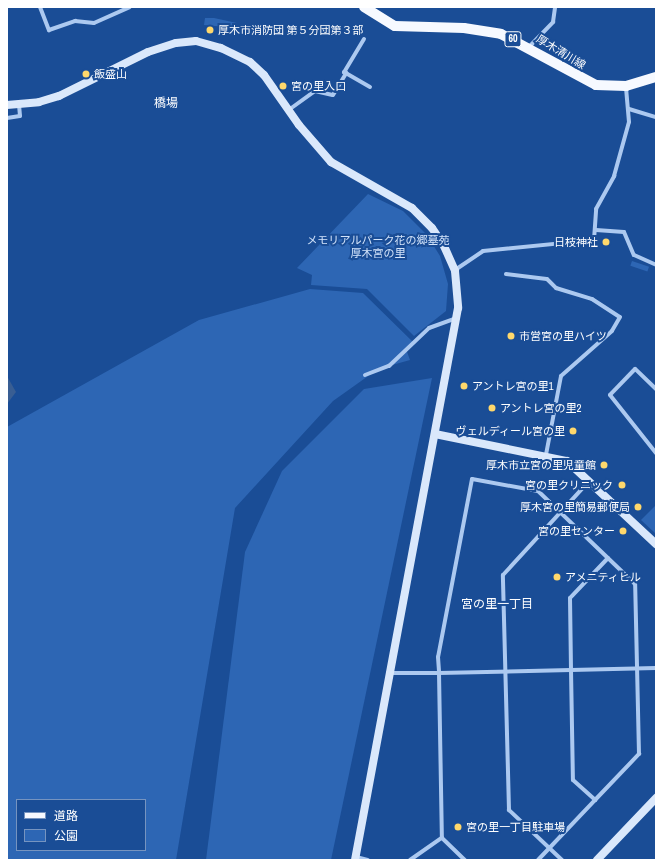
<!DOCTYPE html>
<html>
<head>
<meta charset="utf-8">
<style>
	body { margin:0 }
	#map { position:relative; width:663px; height:867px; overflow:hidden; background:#1a4d96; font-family:"Archivo Narrow","Noto Sans JP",sans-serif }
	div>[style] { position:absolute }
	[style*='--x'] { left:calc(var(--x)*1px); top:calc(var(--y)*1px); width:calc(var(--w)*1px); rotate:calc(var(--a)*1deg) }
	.green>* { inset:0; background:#2d66b4; transform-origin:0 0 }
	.water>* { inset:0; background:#395e93 }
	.street>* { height:4px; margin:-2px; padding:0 2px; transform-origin:2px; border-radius:2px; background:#acc9f0 }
	.secondary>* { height:8px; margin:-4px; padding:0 4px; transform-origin:4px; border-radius:4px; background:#dae8fb }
	.primary>* { height:10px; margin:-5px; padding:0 5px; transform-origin:5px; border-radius:5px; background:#f6f9ff }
	.dots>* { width:11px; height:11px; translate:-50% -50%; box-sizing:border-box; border:2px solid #1a4d96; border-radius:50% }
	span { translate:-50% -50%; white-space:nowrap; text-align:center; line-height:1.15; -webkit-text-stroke:4px #1a4d96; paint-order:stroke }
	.shield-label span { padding:1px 3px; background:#1a4d96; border:1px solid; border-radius:3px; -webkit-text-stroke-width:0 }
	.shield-label { font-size:10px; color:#fff; font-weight:700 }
	.poi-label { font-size:11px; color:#fff }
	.left { translate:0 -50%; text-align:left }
	.right { translate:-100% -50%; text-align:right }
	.street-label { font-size:11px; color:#fff }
	.park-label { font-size:11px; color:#d3e4fb }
	.neighbourhood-label { font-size:12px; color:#fff }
	.frame { position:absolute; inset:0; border:8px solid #fff; pointer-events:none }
	.legend { position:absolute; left:16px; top:799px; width:130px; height:52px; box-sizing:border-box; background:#1a4d96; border:1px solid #7694c0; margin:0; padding:5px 7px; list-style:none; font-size:12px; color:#fff }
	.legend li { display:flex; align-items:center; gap:8px; height:20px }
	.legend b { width:20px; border:1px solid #7694c0 }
</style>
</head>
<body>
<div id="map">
	<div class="green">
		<i style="clip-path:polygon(205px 18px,214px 18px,237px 23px,236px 28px,204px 25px)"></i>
		<i style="clip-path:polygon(368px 194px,403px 211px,427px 235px,440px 256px,448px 284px,446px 311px,414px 336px,367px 289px,311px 285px,312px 275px,297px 268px)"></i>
		<i style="left:632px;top:261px;width:18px;height:5px;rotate:19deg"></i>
		<i style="clip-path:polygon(evenodd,310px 289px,363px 293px,414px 343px,406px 349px,410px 360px,378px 369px,333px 401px,235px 508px,176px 860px,7px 860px,7px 427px,199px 320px,310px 289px,17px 800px,145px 800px,145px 850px,17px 850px,17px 800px)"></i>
		<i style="clip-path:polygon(432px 378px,331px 860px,206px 860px,245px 552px,282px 471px,364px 389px)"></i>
		<i style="clip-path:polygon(656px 505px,656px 534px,641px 520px)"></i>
	</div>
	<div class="water">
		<i style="clip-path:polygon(7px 376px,16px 392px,7px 404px)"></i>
	</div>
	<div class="street">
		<i style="--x:40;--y:7;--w:25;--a:69"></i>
		<i style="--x:49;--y:30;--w:28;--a:-19"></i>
		<i style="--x:75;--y:21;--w:19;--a:6"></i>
		<i style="--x:94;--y:23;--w:39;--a:-24"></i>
		<i style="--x:364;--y:39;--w:39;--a:121"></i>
		<i style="--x:344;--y:72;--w:30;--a:30"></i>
		<i style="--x:529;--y:47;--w:35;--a:-46"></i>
		<i style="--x:553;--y:22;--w:15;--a:-82"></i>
		<i style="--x:290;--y:109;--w:31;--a:-36"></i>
		<i style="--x:315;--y:91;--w:18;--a:13"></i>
		<i style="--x:333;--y:95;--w:26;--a:-59"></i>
		<i style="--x:629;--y:109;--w:28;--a:17"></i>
		<i style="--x:7;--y:118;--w:13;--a:-9"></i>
		<i style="--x:20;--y:116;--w:11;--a:-95"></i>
		<i style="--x:596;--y:230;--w:28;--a:4"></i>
		<i style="--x:624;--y:232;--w:25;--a:67"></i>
		<i style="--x:634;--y:255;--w:24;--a:24"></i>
		<i style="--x:455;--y:270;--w:34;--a:-34"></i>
		<i style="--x:483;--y:251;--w:112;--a:-5.7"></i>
		<i style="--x:594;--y:240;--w:31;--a:-86"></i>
		<i style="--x:596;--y:209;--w:38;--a:-61"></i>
		<i style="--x:614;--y:176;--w:56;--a:-74.5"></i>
		<i style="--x:629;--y:122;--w:36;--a:-95"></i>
		<i style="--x:506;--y:274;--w:41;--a:7"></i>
		<i style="--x:547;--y:279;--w:13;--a:45"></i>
		<i style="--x:556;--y:288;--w:38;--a:17"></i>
		<i style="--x:592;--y:299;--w:33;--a:33"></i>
		<i style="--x:620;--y:317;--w:16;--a:120"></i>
		<i style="--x:612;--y:331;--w:68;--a:138.6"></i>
		<i style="--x:561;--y:376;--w:80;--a:100.8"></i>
		<i style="--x:365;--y:375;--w:26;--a:-21"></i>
		<i style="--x:389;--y:366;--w:55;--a:-43.5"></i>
		<i style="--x:429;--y:328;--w:29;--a:-20"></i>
		<i style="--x:656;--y:389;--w:29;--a:-136"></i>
		<i style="--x:635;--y:369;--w:36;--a:134"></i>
		<i style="--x:610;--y:395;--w:74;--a:51.6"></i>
		<i style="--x:608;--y:558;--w:55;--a:133.5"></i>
		<i style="--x:570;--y:598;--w:72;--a:89.2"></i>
		<i style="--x:571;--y:670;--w:85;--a:-1.3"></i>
		<i style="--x:390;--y:673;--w:49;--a:0"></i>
		<i style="--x:439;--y:673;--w:132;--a:-1.3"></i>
		<i style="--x:571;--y:670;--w:110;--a:89"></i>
		<i style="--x:573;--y:780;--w:30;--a:42"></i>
		<i style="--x:595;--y:800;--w:64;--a:-46.3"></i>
		<i style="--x:639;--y:754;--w:170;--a:-91.3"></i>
		<i style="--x:635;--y:584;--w:134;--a:-136.2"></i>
		<i style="--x:538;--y:491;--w:67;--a:-169.7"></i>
		<i style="--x:472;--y:479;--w:181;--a:100.8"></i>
		<i style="--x:438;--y:657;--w:16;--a:86"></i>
		<i style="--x:439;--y:673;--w:165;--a:89"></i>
		<i style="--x:442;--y:838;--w:32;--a:44"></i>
		<i style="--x:356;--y:857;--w:12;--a:14"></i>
		<i style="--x:410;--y:860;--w:39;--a:-35"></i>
		<i style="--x:538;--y:860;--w:83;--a:-46.5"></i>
		<i style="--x:562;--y:860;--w:73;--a:-136.7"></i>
		<i style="--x:509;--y:810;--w:235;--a:-91.5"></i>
		<i style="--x:503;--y:575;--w:127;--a:-47.5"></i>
	</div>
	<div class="secondary">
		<i style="--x:7;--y:105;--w:32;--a:-5"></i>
		<i style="--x:39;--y:102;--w:21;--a:-17"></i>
		<i style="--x:59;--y:96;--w:99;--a:-26.3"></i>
		<i style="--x:148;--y:52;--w:29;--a:-18"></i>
		<i style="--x:176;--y:43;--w:20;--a:-6"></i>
		<i style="--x:196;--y:41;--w:26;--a:16"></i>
		<i style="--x:221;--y:48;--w:32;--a:26"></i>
		<i style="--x:250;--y:62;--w:19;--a:43"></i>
		<i style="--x:264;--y:75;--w:61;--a:55"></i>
		<i style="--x:299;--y:125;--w:49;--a:49.1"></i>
		<i style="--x:331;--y:162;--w:93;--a:29.6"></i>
		<i style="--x:412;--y:208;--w:28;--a:45"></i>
		<i style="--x:432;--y:228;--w:22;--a:56"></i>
		<i style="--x:444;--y:246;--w:27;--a:66"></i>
		<i style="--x:455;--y:271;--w:37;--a:85"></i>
		<i style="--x:458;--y:308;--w:562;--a:100.57"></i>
		<i style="--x:435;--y:434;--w:135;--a:11.6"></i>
		<i style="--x:567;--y:461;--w:122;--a:43"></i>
		<i style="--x:597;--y:860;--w:86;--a:-46.4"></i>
	</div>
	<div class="primary">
		<i style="--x:364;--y:7;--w:36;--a:32"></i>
		<i style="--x:395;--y:26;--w:69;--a:1.7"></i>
		<i style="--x:464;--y:28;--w:37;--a:9"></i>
		<i style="--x:501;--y:34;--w:108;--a:28.2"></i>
		<i style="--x:596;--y:85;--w:30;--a:2"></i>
		<i style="--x:626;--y:86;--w:31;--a:-17"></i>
	</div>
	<div class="dots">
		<i style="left:210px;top:30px;background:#ffd86c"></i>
		<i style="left:86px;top:74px;background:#ffd86c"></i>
		<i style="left:283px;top:86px;background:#ffd86c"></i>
		<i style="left:606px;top:242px;background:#ffd86c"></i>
		<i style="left:511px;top:336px;background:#ffd86c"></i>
		<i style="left:464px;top:386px;background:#ffd86c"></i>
		<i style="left:492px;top:408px;background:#ffd86c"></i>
		<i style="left:573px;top:431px;background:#ffd86c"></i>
		<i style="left:604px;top:465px;background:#ffd86c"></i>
		<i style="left:622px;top:485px;background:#ffd86c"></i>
		<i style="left:638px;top:507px;background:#ffd86c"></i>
		<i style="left:623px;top:531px;background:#ffd86c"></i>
		<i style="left:557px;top:577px;background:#ffd86c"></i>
		<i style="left:458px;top:827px;background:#ffd86c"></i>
	</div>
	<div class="shield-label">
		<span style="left:513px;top:39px">60</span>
	</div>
	<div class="poi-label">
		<span class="left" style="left:218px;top:30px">厚木市消防団 第５分団第３部</span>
		<span class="left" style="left:94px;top:74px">飯盛山</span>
		<span class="left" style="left:291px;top:86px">宮の里入口</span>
		<span class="right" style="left:598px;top:242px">日枝神社</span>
		<span class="left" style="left:519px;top:336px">市営宮の里ハイツ</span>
		<span class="left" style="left:472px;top:386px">アントレ宮の里1</span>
		<span class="left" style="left:500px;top:408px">アントレ宮の里2</span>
		<span class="right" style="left:565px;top:431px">ヴェルディール宮の里</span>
		<span class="right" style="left:596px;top:465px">厚木市立宮の里児童館</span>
		<span class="right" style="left:613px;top:485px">宮の里クリニック</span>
		<span class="right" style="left:630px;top:507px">厚木宮の里簡易郵便局</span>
		<span class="right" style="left:615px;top:531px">宮の里センター</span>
		<span class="left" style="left:565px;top:577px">アメニティヒル</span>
		<span class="left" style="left:466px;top:827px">宮の里一丁目駐車場</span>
	</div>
	<div class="street-label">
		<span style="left:561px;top:52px;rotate:31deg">厚木清川線</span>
	</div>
	<div class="park-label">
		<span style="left:378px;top:247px">メモリアルパーク花の郷墓苑<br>厚木宮の里</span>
	</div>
	<div class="neighbourhood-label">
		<span style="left:166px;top:104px">橋場</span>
		<span style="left:497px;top:605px">宮の里一丁目</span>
	</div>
	<div class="frame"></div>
	<ul class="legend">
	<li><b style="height:5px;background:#f6f9ff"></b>道路</li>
	<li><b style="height:11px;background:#2d66b4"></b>公園</li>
	</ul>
</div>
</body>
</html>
